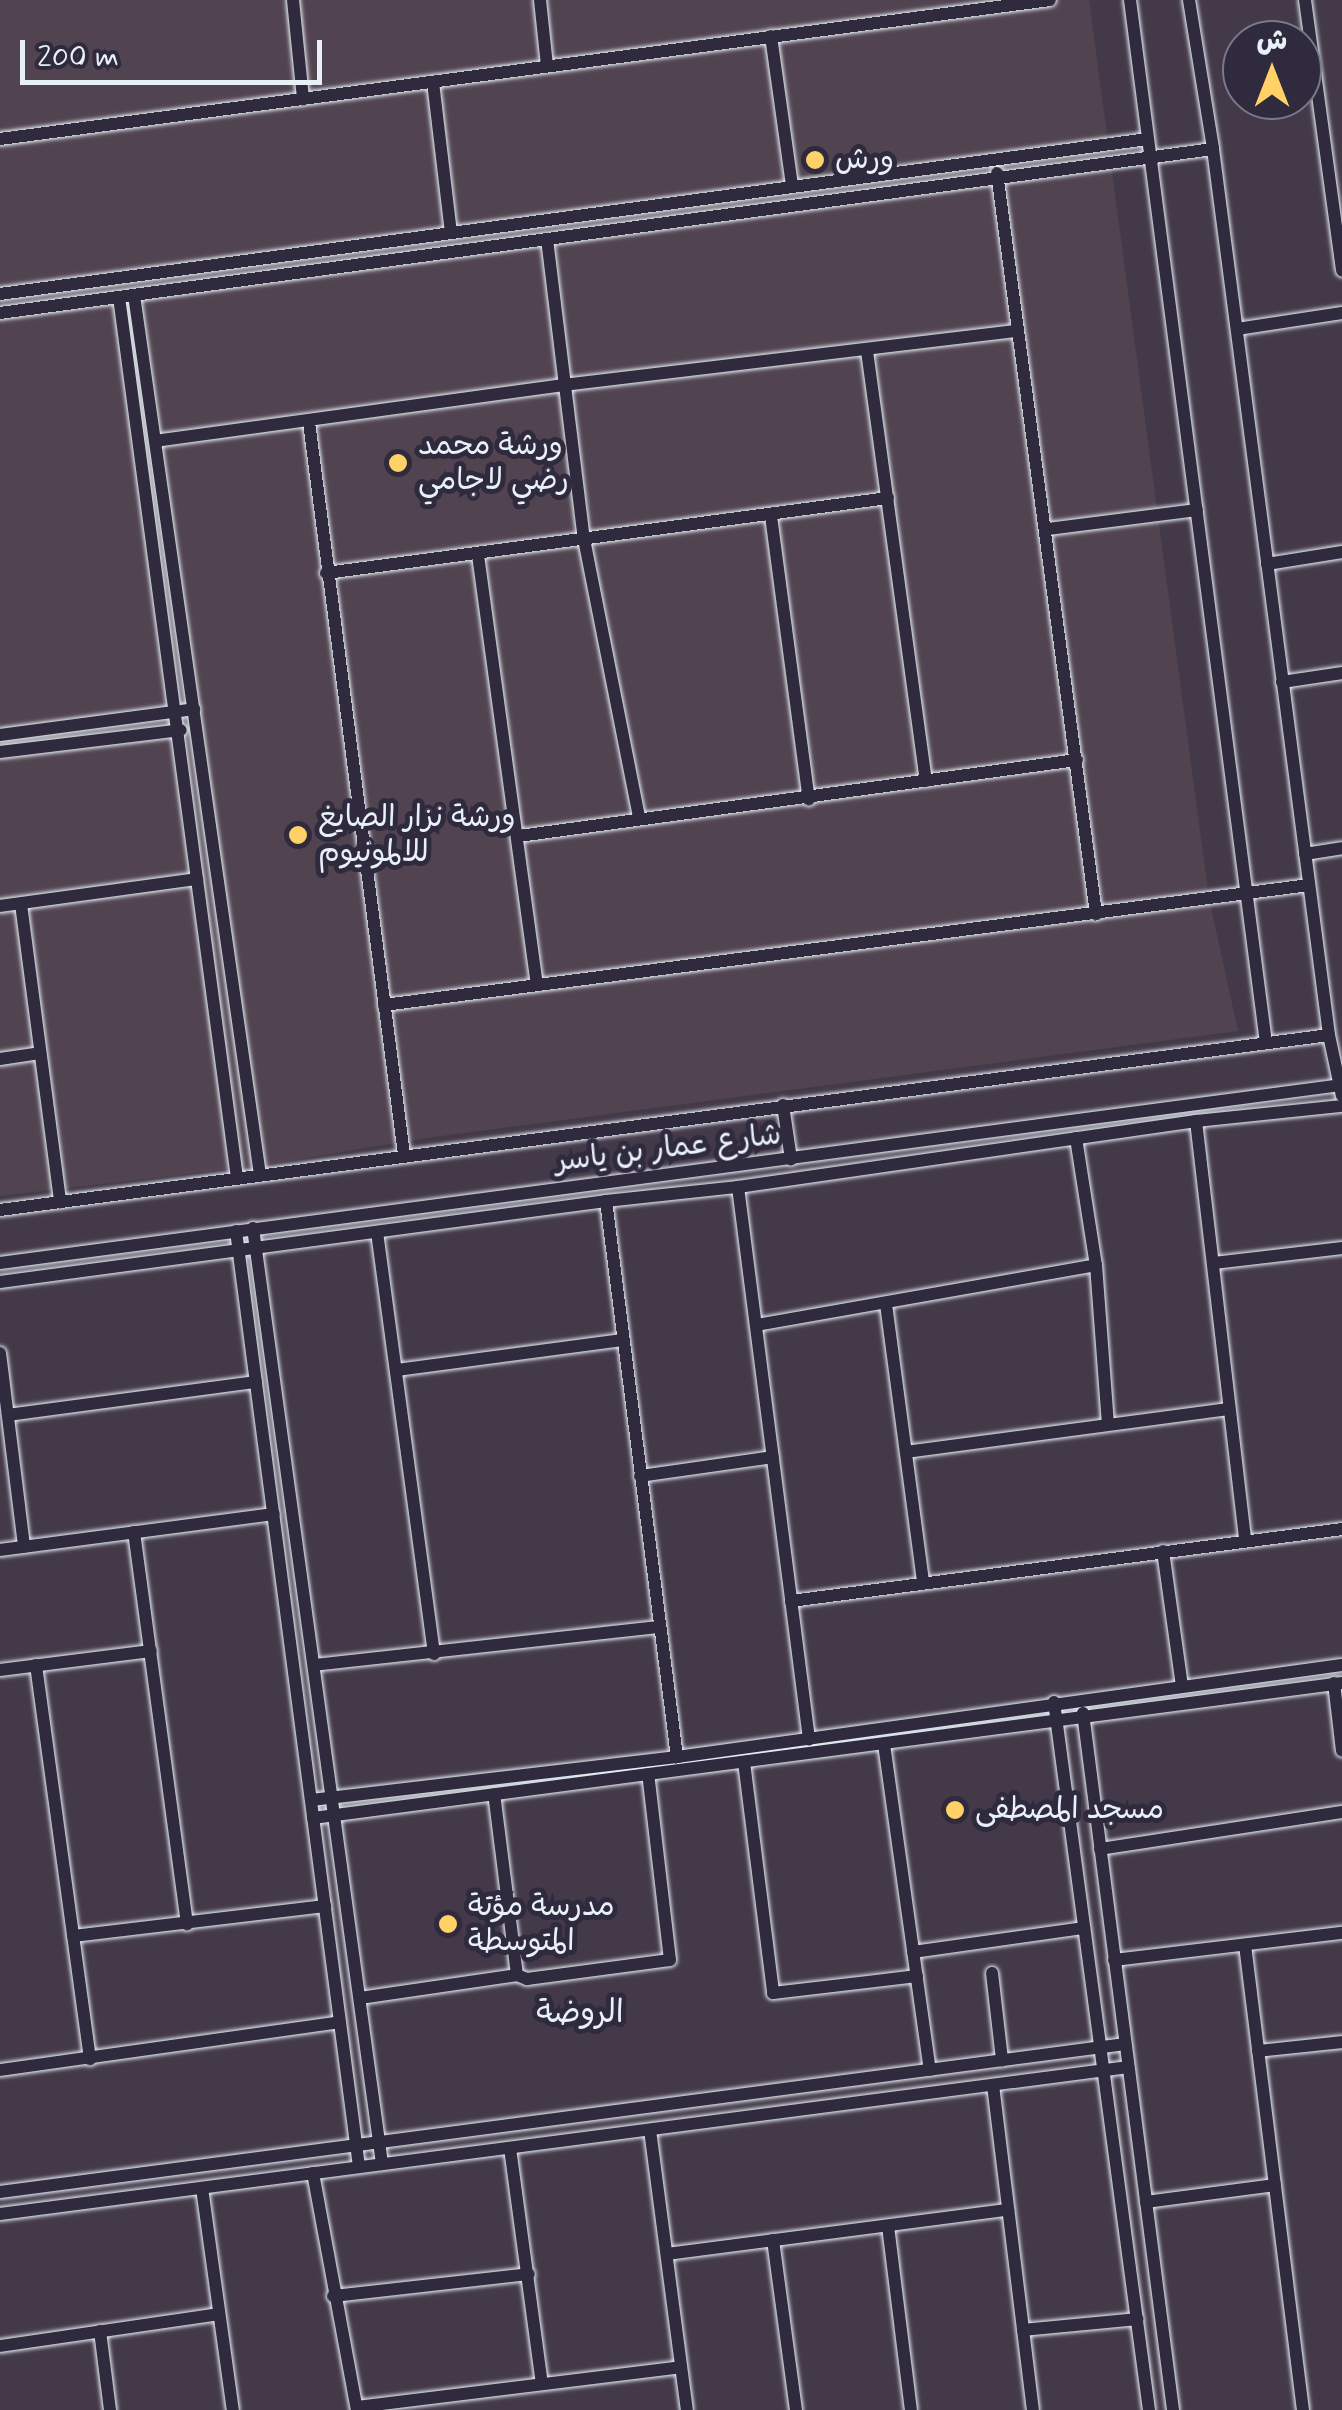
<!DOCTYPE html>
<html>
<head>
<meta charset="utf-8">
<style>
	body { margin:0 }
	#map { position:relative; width:1342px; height:2410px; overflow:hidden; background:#433948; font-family:Mynerve,"Playpen Sans Arabic",sans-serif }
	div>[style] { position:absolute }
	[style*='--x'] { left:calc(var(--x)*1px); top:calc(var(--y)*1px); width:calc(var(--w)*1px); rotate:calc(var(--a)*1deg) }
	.built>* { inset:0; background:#514450 }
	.roads { filter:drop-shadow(0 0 2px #e8f1f8) drop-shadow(0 0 2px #e8f1f8) }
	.minor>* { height:12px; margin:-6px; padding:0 6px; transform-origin:6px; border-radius:6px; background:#2f2a3d }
	.dots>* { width:28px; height:28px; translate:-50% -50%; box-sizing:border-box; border:5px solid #2f2a3d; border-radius:50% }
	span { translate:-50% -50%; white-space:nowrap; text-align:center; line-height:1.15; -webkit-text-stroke:10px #2f2a3d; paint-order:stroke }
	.poi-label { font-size:30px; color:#e8f1f8 }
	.left { translate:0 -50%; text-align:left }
	.street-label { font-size:30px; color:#e8f1f8 }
	.neighbourhood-label { font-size:32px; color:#e8f1f8 }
	.north { position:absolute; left:1222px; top:20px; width:100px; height:100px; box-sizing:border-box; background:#2f2a3d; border:2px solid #797a88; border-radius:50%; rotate:0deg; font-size:28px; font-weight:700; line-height:40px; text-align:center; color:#e8f1f8 }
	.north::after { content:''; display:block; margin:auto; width:35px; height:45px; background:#ffd166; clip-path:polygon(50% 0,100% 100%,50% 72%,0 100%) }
	.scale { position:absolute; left:20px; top:40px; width:302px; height:45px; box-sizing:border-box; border:5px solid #e8f1f8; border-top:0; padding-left:12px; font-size:30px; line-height:35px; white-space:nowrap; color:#e8f1f8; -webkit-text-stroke:8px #2f2a3d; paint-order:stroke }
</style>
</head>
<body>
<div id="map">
	<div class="built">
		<i style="clip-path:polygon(0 0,1089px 0,1209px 898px,1238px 1031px,434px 1137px,268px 1164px,0 1196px)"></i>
	</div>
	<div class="roads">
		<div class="minor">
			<i style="--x:293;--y:0;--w:100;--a:84.2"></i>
			<i style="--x:540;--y:0;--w:66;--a:83.9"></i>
			<i style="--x:1130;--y:0;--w:1052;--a:82.57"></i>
			<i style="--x:1189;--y:0;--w:151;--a:80.8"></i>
			<i style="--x:1213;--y:149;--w:894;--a:82.54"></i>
			<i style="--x:1329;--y:1035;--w:62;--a:78"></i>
			<i style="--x:1305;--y:0;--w:273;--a:82.2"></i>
			<i style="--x:771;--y:36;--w:151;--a:82"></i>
			<i style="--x:433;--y:82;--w:152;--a:83.2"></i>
			<i style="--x:0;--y:139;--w:1059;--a:-7.54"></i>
			<i style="--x:997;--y:173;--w:748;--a:82.39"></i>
			<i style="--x:547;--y:239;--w:302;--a:83"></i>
			<i style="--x:584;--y:539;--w:284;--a:78.8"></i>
			<i style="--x:0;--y:294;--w:1158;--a:-7.69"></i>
			<i style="--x:134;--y:295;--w:889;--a:81.85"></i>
			<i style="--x:119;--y:297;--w:889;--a:82.37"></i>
			<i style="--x:0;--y:313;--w:1224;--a:-7.7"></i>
			<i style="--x:1237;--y:329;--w:106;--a:-8.7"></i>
			<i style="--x:867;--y:351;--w:434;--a:82.2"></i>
			<i style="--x:309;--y:422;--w:738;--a:82.61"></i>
			<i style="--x:155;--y:441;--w:412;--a:-7.8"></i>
			<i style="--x:563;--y:385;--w:458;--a:-6.8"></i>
			<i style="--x:771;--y:516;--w:286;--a:82.4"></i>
			<i style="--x:1048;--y:529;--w:150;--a:-7.3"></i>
			<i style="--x:478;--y:555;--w:433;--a:82.2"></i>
			<i style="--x:1267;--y:564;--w:76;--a:-9.1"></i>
			<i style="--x:326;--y:573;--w:567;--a:-7.6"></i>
			<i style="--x:1282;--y:682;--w:61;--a:-8.5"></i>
			<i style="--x:0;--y:735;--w:196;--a:-7.6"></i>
			<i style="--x:0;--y:752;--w:182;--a:-6.9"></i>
			<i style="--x:519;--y:836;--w:563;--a:-7.76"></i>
			<i style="--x:1305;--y:854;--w:37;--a:-9"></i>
			<i style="--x:21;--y:904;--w:301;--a:82.5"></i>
			<i style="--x:0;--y:906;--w:199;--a:-7.8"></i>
			<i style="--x:384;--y:1005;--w:933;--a:-7.39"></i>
			<i style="--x:0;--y:1059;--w:40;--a:-8.5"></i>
			<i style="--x:783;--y:1105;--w:55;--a:81.6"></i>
			<i style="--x:1196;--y:1121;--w:422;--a:83.3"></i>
			<i style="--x:1076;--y:1138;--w:129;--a:81.1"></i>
			<i style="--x:1096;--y:1265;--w:158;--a:85.7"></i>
			<i style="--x:738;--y:1187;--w:557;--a:82.67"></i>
			<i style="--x:606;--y:1201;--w:561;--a:82.72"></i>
			<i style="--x:0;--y:1210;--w:1340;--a:-7.5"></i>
			<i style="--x:253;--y:1228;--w:945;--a:82.15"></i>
			<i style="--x:236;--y:1231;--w:944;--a:82.51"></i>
			<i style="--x:377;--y:1232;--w:426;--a:82.3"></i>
			<i style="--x:0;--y:1263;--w:1354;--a:-7.56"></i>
			<i style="--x:1214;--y:1263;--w:129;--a:-6.7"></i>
			<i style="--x:0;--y:1282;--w:611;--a:-7.61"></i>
			<i style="--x:606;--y:1201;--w:133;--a:-6.1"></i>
			<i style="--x:738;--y:1187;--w:463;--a:-8.2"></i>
			<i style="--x:1196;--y:1121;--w:147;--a:-5.9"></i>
			<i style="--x:886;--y:1304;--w:281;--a:82.4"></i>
			<i style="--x:756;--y:1325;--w:345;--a:-10"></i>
			<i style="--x:0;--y:1353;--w:195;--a:82.9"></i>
			<i style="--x:397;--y:1370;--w:227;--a:-7.6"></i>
			<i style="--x:8;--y:1415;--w:250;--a:-7.6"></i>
			<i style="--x:906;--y:1452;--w:325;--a:-7.6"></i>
			<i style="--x:640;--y:1476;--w:134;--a:-8.1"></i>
			<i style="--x:134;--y:1532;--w:396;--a:82.3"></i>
			<i style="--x:0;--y:1550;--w:276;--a:-7.5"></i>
			<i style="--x:1163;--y:1551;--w:136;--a:82"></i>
			<i style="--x:791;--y:1601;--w:556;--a:-7.44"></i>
			<i style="--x:36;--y:1665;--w:398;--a:82.2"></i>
			<i style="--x:314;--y:1665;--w:347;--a:-6.3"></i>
			<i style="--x:0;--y:1670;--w:152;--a:-7.2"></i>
			<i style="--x:1334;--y:1683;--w:68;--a:83.3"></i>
			<i style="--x:1054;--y:1702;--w:714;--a:82.36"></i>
			<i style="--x:1083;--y:1713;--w:703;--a:82.64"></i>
			<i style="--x:884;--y:1744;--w:329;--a:82"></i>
			<i style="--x:744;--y:1762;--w:233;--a:82.8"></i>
			<i style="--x:773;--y:1993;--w:145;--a:-6.7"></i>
			<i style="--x:311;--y:1800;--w:369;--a:-6.7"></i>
			<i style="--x:677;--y:1757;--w:671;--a:-7.88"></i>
			<i style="--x:313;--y:1818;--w:1038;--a:-7.47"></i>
			<i style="--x:1100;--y:1849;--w:245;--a:-8.7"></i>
			<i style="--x:73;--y:1936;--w:254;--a:-6.8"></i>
			<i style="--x:1245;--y:1945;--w:469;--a:82.9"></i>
			<i style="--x:913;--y:1952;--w:173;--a:-8"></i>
			<i style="--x:1114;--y:1960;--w:230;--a:-6.8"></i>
			<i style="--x:992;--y:1973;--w:88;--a:83.4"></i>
			<i style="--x:517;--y:1975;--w:11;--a:22"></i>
			<i style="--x:527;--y:1979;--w:144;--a:-7.6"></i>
			<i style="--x:670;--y:1960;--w:187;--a:-96.7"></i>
			<i style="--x:360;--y:1998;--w:159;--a:-8.3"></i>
			<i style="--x:517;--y:1975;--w:182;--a:-97.2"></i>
			<i style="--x:1258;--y:2051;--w:84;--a:-6.1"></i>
			<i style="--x:0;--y:2070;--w:343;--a:-8"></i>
			<i style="--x:993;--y:2085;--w:327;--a:83"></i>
			<i style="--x:650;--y:2130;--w:282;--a:82.5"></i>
			<i style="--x:510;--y:2148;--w:238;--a:82.3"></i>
			<i style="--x:313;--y:2173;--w:241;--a:79.5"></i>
			<i style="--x:202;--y:2188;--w:224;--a:82.1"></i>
			<i style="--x:0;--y:2192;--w:1135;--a:-7.49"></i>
			<i style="--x:1146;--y:2202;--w:130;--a:-7.5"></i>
			<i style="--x:0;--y:2214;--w:1138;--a:-7.42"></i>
			<i style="--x:888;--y:2226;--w:185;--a:82.9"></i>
			<i style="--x:773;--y:2240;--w:172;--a:82.3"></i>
			<i style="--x:667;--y:2254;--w:344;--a:-7.4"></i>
			<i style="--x:333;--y:2296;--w:197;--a:-6.4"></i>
			<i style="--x:1023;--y:2330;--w:115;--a:-5.5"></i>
			<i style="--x:100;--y:2331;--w:80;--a:82.8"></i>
			<i style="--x:0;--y:2346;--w:221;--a:-8.3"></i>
			<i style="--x:357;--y:2407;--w:326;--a:-7"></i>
		</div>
	</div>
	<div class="dots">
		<i style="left:815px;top:160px;background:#ffd166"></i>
		<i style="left:398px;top:463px;background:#ffd166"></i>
		<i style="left:298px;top:835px;background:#ffd166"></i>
		<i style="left:955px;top:1810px;background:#ffd166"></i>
		<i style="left:448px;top:1924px;background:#ffd166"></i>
	</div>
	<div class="poi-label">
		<span class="left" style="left:835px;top:160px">ورش</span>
		<span class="left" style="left:418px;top:463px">ورشة محمد<br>رضي لاجامي</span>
		<span class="left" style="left:318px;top:835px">ورشة نزار الصايغ<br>للالمونيوم</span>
		<span class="left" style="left:975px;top:1810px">مسجد المصطفى</span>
		<span class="left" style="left:468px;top:1924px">مدرسة مؤتة<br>المتوسطة</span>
	</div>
	<div class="street-label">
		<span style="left:668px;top:1149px;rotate:-7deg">شارع عمار بن ياسر</span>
	</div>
	<div class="neighbourhood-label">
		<span style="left:580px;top:2013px">الروضة</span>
	</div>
	<div class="north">ش</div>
	<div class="scale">200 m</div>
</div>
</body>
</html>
